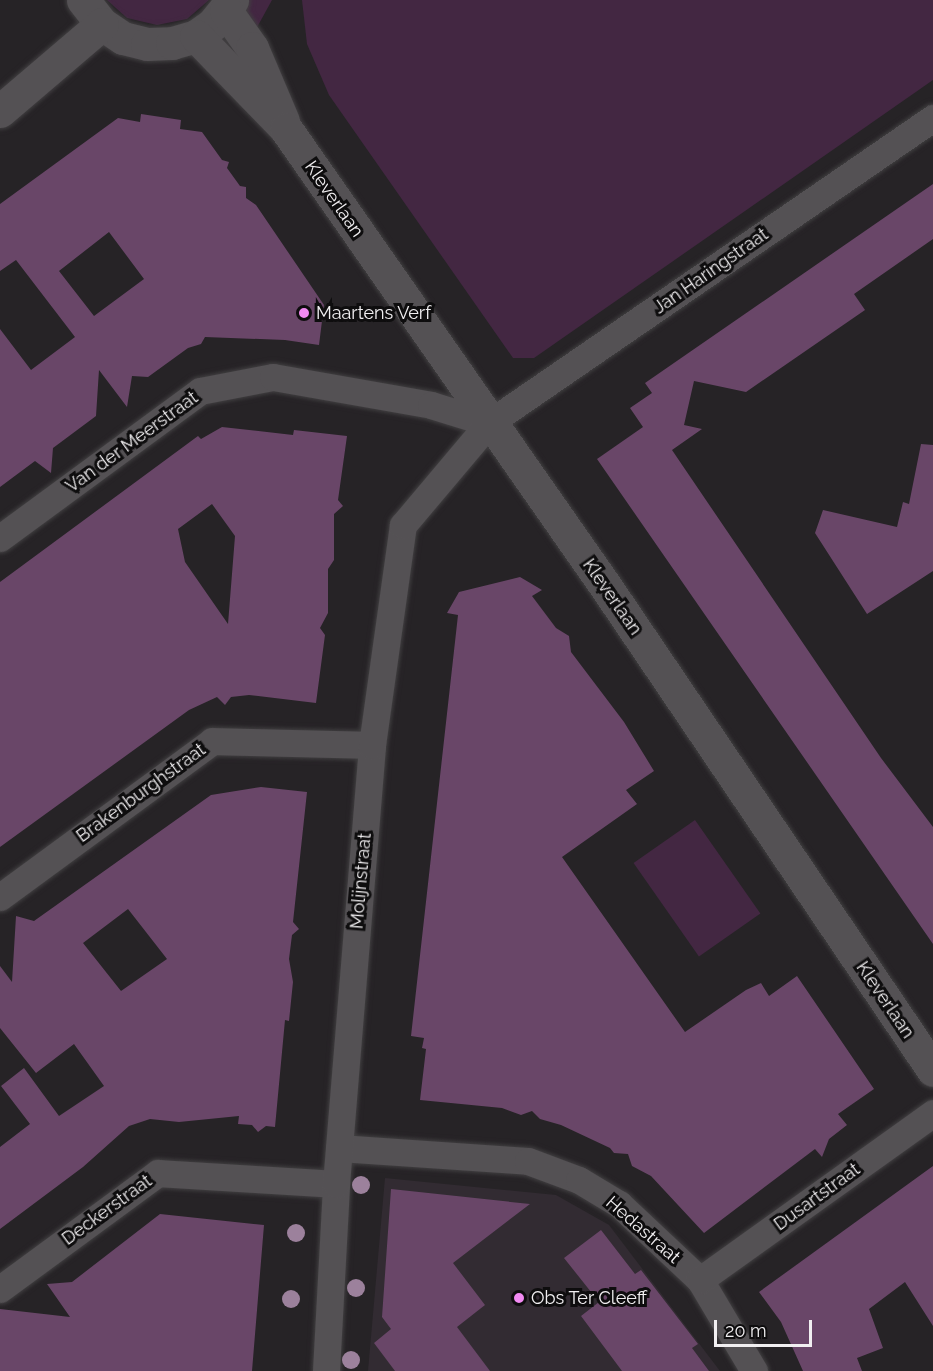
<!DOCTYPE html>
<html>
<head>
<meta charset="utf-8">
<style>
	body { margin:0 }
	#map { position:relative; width:933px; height:1371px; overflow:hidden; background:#262326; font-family:Raleway,sans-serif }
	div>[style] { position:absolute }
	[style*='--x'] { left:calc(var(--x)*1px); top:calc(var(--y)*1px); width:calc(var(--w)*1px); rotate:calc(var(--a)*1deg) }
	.built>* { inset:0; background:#322b32 }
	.green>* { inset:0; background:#432742; transform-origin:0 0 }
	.building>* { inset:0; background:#694668 }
	.roads { filter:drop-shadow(0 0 2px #413f41) drop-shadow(0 0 2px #413f41) }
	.minor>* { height:27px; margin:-13.5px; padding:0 13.5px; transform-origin:13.5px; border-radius:13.5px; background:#545154 }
	.secondary>* { height:33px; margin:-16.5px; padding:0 16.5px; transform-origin:16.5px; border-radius:16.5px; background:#545154 }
	.trees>* { width:18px; height:18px; margin:-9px; border-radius:50%; background:#9c819c }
	.dots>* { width:16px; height:16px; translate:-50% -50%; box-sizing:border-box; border:3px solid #0e0d0e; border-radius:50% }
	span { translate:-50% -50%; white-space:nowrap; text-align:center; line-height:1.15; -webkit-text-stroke:6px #0e0d0e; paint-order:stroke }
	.street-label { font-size:18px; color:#f1eff1 }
	.poi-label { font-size:18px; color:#f1eff1 }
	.left { translate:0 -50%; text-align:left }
	.scale { position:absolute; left:714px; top:1320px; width:98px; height:27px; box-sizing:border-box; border:3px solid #f1eff1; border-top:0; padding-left:8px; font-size:18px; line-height:21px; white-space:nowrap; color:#f1eff1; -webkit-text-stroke:4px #0e0d0e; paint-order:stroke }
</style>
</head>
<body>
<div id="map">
	<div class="built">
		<i style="clip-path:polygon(385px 1178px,556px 1195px,609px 1225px,720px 1371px,368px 1371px)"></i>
	</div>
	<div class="green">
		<i style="clip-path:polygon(107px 0,209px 0,187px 19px,157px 25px,127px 18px)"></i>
		<i style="clip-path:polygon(244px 0,272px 0,255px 31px,244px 7px)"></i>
		<i style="clip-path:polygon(302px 0,933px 0,933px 80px,534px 358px,513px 358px,329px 95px,307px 44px)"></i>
		<i style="left:695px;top:820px;width:114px;height:75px;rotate:55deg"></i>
	</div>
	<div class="building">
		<i style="clip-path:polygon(evenodd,141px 114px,181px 120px,180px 129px,202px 132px,222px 160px,229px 162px,227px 168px,240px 186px,246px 187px,246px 198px,256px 205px,324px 305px,319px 345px,285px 340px,205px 337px,201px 344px,188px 348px,148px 377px,132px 376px,127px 407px,99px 370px,96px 416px,53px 448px,51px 473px,35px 461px,0 487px,0 329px,31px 370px,75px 337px,16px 260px,0 271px,0 204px,118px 118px,140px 122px,141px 114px,109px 232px,144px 279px,94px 316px,59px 271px,109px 232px)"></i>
		<i style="clip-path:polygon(933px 184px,933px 239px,854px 294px,865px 310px,746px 392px,694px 381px,684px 425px,702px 429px,672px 450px,881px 758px,933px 827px,933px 944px,597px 459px,643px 427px,630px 408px,652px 393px,645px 383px)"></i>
		<i style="clip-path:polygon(evenodd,222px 427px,293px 435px,294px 430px,347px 436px,338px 500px,343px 506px,334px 514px,334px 560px,328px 569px,328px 613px,320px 628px,325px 635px,316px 703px,249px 695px,231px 697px,225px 705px,217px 697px,189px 710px,0 847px,0 582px,198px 436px,201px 439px,222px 427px,212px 504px,235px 536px,228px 624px,185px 562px,178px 529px,212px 504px)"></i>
		<i style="clip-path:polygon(921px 444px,933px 445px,933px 571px,867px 614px,815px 533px,823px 510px,897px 527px,903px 502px,909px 504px)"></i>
		<i style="clip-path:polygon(520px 577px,542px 590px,532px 596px,556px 628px,569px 636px,571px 652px,624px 722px,654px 771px,626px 790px,637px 804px,562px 857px,685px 1032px,746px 990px,761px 983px,769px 996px,797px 976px,874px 1089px,838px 1114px,847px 1125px,829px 1139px,822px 1157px,815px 1149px,704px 1233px,651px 1176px,632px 1166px,628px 1154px,614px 1153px,610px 1148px,561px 1125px,540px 1119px,532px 1111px,521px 1115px,502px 1108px,420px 1100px,426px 1049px,422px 1048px,424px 1038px,411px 1036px,458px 615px,447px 613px,459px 592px)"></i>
		<i style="clip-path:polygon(evenodd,261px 787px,307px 792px,293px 922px,299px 929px,292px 935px,289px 959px,293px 982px,289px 1021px,285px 1020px,275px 1127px,266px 1126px,258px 1132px,252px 1125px,238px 1124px,239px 1116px,179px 1122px,150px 1119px,129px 1126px,83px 1167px,0 1229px,0 1147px,30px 1124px,1px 1086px,24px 1068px,59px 1116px,104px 1086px,74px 1044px,36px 1073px,0 1028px,0 966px,12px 982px,16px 916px,34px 921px,211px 795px,261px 787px,128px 909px,167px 959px,121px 991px,83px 943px,128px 909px)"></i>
		<i style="clip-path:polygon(933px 1166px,933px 1326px,905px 1282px,869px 1309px,883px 1348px,857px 1358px,862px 1371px,803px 1371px,781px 1322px,759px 1292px)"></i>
		<i style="clip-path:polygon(391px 1189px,530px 1204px,453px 1263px,485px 1305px,457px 1327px,490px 1371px,395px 1371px,374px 1343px,391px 1329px,382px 1317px)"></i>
		<i style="clip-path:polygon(160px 1214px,264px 1225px,252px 1371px,0 1371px,0 1309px,70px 1317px,47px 1284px,72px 1282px)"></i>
		<i style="clip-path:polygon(601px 1230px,635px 1274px,641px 1270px,698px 1344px,692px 1348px,709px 1371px,622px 1371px,581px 1316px,599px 1302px,564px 1258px)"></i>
	</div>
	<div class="roads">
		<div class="minor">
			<i style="--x:0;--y:538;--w:248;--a:-36.3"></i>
			<i style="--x:200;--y:391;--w:74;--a:-10.9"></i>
			<i style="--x:273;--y:377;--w:160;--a:10"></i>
			<i style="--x:431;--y:405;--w:61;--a:17.2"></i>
			<i style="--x:0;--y:897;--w:263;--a:-36.3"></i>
			<i style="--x:212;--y:741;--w:160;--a:1.4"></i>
			<i style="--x:339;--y:1148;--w:189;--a:3.9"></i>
			<i style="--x:528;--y:1161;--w:54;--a:20.4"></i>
			<i style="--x:579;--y:1180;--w:47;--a:31"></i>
			<i style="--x:619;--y:1204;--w:111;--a:43.2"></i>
			<i style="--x:700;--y:1280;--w:106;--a:59.3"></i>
			<i style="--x:700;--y:1280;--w:287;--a:-35.6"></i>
			<i style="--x:0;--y:1289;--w:196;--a:-36.3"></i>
			<i style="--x:158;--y:1173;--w:178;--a:3.5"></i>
			<i style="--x:326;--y:1371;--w:187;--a:-86.9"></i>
			<i style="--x:336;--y:1184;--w:440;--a:-85.3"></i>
			<i style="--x:372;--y:745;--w:222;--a:-82"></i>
			<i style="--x:403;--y:525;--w:133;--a:-49.9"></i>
			<i style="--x:489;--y:423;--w:539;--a:-34.49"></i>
		</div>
		<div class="secondary">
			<i style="--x:83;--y:0;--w:31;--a:52"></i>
			<i style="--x:102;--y:24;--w:25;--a:34"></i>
			<i style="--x:123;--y:38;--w:25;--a:14"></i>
			<i style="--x:147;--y:44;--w:25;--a:-2"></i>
			<i style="--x:172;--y:43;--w:25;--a:-16"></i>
			<i style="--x:196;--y:36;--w:19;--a:-35"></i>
			<i style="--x:212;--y:25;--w:32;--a:-51"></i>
			<i style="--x:226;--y:11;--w:45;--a:54.9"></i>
			<i style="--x:252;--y:48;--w:79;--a:67"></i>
			<i style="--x:196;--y:36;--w:129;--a:45.9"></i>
			<i style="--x:286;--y:129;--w:559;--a:55.06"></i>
			<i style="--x:606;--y:587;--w:583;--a:55.9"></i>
			<i style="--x:0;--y:111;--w:134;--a:-40.5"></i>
		</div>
	</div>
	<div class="trees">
		<i style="left:361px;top:1185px"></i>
		<i style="left:296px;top:1233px"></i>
		<i style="left:356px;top:1288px"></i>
		<i style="left:291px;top:1299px"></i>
		<i style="left:351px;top:1360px"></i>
	</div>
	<div class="dots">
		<i style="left:304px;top:313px;background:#f28af2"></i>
		<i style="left:519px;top:1298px;background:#f28af2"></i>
	</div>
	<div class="street-label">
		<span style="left:334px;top:199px;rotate:55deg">Kleverlaan</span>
		<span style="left:711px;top:271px;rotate:-35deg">Jan Haringstraat</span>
		<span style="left:132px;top:442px;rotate:-36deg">Van der Meerstraat</span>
		<span style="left:612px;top:597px;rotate:55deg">Kleverlaan</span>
		<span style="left:141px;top:793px;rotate:-36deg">Brakenburghstraat</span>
		<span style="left:361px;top:881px;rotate:-85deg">Molijnstraat</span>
		<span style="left:885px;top:1000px;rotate:56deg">Kleverlaan</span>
		<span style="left:817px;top:1197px;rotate:-36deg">Dusartstraat</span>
		<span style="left:107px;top:1210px;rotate:-36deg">Deckerstraat</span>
		<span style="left:643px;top:1230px;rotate:41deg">Hedastraat</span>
	</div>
	<div class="poi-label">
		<span class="left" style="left:316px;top:313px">Maartens Verf</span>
		<span class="left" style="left:531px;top:1298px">Obs Ter Cleeff</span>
	</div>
	<div class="scale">20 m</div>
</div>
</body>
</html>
